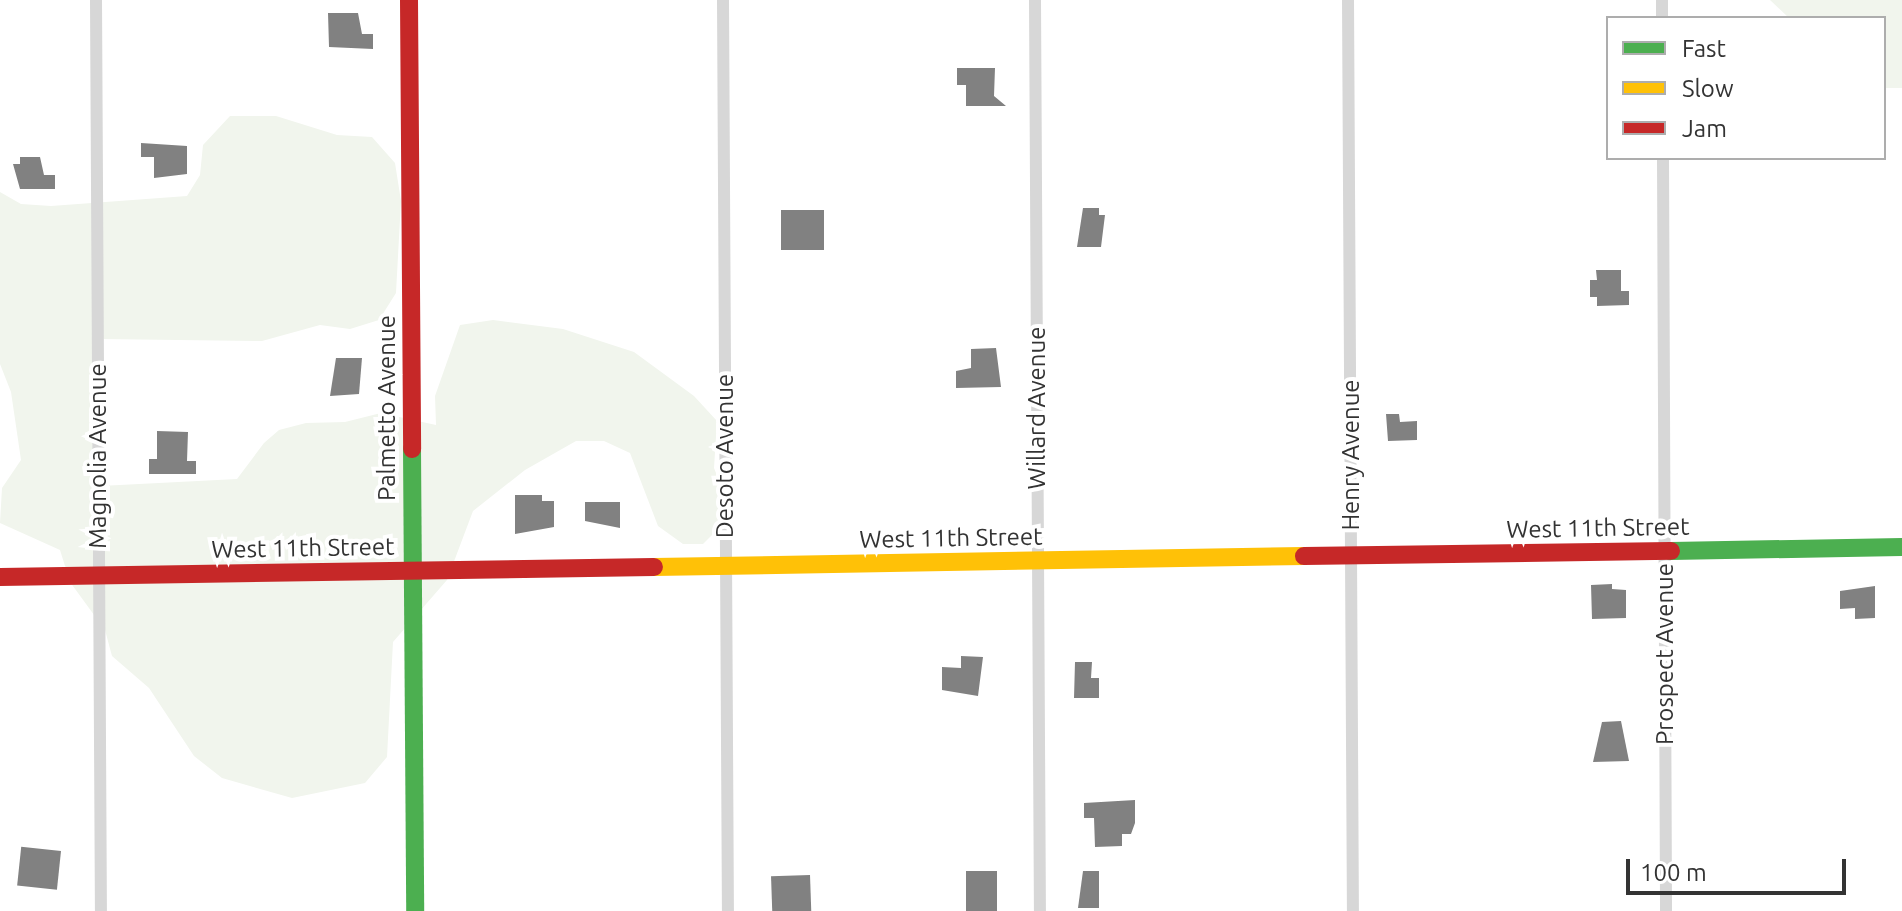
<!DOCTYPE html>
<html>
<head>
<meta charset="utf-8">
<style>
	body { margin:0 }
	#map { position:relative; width:1902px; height:911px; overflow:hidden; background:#fff; font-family:Ubuntu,sans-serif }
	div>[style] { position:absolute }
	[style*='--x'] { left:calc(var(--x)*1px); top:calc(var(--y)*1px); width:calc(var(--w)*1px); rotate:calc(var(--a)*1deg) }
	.green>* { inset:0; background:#f1f5ed }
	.building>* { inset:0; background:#818181; transform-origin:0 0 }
	.street>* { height:12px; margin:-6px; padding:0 6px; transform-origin:6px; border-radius:6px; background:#d7d7d7 }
	.fast>* { height:18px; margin:-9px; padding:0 9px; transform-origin:9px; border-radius:9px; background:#4caf50 }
	.slow>* { height:18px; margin:-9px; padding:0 9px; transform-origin:9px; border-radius:9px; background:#ffc107 }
	.jam>* { height:18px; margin:-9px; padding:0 9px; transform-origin:9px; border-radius:9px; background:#c62828 }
	span { translate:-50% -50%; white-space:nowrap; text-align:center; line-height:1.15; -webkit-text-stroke:8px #fff; paint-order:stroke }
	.street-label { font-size:24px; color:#333 }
	.legend { position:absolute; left:1606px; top:16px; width:280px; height:144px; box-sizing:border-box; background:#fff; border:2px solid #adadad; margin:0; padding:10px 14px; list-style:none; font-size:24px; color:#333 }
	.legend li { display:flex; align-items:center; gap:16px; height:40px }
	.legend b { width:40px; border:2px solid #adadad }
	.scale { position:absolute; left:1626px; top:859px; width:220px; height:36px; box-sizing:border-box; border:4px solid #333; border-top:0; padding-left:10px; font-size:24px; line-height:28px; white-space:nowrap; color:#333; -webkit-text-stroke:6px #fff; paint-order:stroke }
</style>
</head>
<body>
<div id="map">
	<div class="green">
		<i style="clip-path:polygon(1770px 0,1902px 0,1902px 88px,1884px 88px,1884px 18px,1789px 18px)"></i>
		<i style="clip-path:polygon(230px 116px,276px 116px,337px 135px,372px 137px,395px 163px,401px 201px,396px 293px,379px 320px,350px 329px,320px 325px,262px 341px,100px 339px,100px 486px,237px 479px,264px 443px,279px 430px,306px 423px,345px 422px,381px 413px,436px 425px,435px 396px,460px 325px,493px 320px,563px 329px,634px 352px,694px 396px,717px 421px,714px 468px,720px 483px,720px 527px,703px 544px,683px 544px,658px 526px,630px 453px,604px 441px,576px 441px,525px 470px,473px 511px,447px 580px,393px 642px,387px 757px,365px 783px,292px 798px,222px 778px,194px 756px,149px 688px,112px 656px,105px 630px,70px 582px,60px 550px,0 523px,2px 488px,21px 460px,11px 392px,0 364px,0 192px,21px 204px,51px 206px,187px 196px,200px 175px,203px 145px)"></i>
	</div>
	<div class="building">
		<i style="clip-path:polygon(328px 13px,358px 13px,362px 34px,373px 34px,373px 49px,329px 47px)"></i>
		<i style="clip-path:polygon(957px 68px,995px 68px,994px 96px,1006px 106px,966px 106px,966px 85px,957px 85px)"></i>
		<i style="clip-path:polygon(141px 143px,187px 146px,187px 174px,154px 178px,154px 157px,141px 157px)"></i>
		<i style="clip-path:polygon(20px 157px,40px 157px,44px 175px,55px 175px,55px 189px,20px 189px,13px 164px,20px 164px)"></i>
		<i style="clip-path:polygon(1083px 208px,1099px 208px,1099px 215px,1105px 215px,1101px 247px,1077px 247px)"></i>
		<i style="left:824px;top:210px;width:40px;height:43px;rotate:90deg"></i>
		<i style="clip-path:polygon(1596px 270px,1621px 270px,1621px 291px,1629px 291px,1629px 305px,1597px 306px,1597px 297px,1590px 297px,1590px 280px,1597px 280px)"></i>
		<i style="clip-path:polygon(996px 348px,1001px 387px,956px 388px,956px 371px,971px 368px,971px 349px)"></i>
		<i style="clip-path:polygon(336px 358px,362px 358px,359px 394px,330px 396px)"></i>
		<i style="clip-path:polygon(1386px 414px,1399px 414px,1400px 422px,1417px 421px,1417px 440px,1388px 441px)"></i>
		<i style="clip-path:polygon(157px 431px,188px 432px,187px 461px,196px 461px,196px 474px,149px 474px,149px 459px,157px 459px)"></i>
		<i style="clip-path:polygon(515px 495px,542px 495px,542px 501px,554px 501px,554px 527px,515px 534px)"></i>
		<i style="clip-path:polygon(585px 502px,620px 502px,620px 528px,585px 521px)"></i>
		<i style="clip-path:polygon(1612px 584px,1612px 589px,1626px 590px,1626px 618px,1592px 619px,1591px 585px)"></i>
		<i style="clip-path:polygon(1875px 586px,1875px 618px,1855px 619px,1855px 608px,1840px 609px,1840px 591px)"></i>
		<i style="clip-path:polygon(961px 656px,983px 657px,978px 696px,942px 690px,942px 667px,961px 668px)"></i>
		<i style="clip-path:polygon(1075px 662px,1092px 662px,1091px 678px,1099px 678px,1099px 698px,1074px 698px)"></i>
		<i style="clip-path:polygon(1621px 721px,1629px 761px,1593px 762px,1602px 722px)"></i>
		<i style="clip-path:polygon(1135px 800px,1135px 823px,1131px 834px,1122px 834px,1122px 846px,1095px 847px,1094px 818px,1084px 818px,1084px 803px)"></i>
		<i style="left:61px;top:851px;width:39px;height:40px;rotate:96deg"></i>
		<i style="left:966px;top:871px;width:31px;height:40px"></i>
		<i style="clip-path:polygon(1083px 871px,1099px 871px,1099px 908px,1078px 908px)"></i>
		<i style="left:810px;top:875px;width:36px;height:39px;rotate:88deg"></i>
	</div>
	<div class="street">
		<i style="--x:96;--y:0;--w:911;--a:89.69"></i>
		<i style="--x:723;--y:0;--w:911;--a:89.69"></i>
		<i style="--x:1035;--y:0;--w:911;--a:89.69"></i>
		<i style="--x:1348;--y:0;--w:911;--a:89.69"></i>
		<i style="--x:1662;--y:0;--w:18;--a:90"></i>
		<i style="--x:1663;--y:158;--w:753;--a:89.77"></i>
	</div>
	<div class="fast">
		<i style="--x:412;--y:449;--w:462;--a:89.6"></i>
		<i style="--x:1671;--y:551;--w:231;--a:-1"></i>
	</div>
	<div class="slow">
		<i style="--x:654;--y:567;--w:650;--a:-0.97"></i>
	</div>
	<div class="jam">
		<i style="--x:409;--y:0;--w:449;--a:89.6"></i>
		<i style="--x:1304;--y:556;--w:367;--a:-0.8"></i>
		<i style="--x:0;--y:577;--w:654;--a:-0.88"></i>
	</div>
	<div class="street-label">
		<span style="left:387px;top:408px;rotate:-90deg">Palmetto Avenue</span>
		<span style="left:1037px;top:408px;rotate:-90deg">Willard Avenue</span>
		<span style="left:1351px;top:455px;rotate:-90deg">Henry Avenue</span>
		<span style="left:98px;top:456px;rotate:-90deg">Magnolia Avenue</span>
		<span style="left:725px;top:456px;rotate:-90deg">Desoto Avenue</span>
		<span style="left:1598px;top:528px;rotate:-1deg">West 11th Street</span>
		<span style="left:951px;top:538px;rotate:-1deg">West 11th Street</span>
		<span style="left:303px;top:548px;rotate:-1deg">West 11th Street</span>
		<span style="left:1665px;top:654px;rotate:-90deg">Prospect Avenue</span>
	</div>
	<ul class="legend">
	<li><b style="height:10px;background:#4caf50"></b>Fast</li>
	<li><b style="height:10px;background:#ffc107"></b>Slow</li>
	<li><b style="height:10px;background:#c62828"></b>Jam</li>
	</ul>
	<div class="scale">100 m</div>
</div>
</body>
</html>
